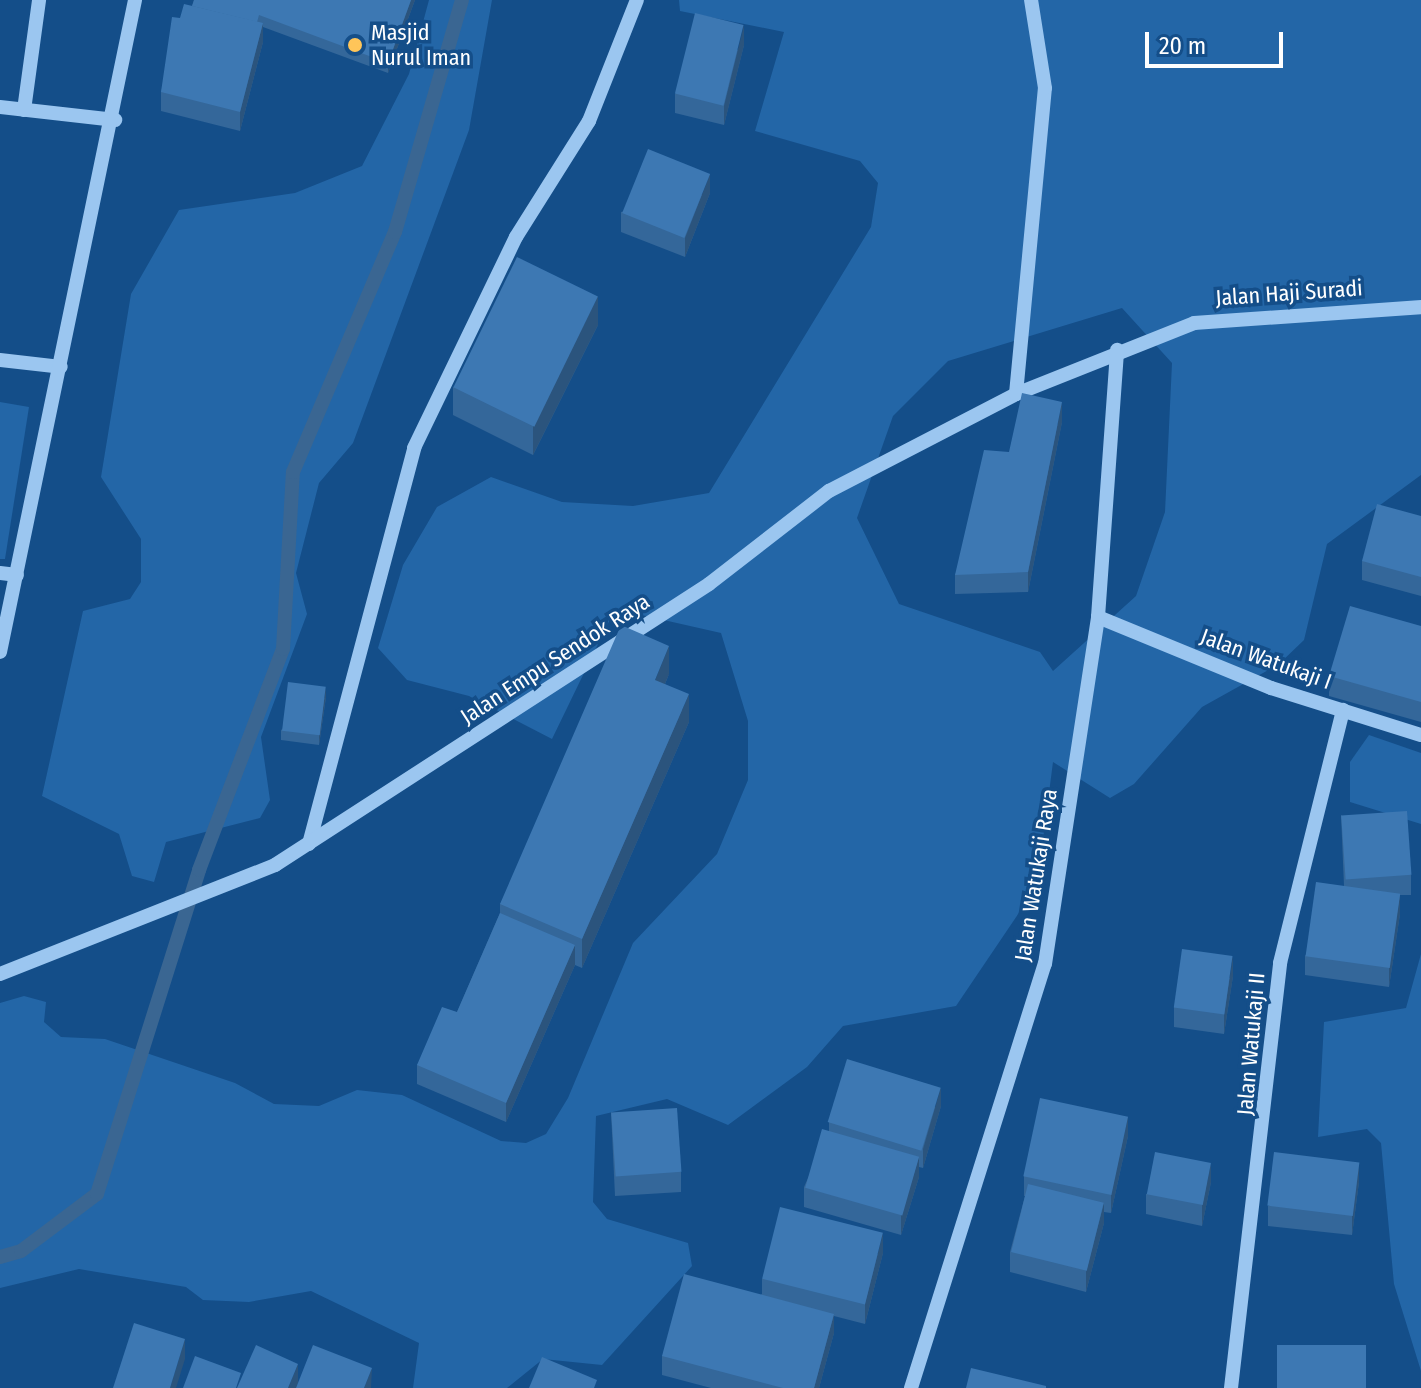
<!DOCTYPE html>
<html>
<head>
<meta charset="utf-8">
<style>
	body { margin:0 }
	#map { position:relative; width:1421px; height:1388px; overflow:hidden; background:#144e89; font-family:"Fira Sans Condensed",sans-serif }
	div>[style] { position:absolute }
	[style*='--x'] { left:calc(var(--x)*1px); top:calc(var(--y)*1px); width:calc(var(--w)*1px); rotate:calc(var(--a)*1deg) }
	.green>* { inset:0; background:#2366a7 }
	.stream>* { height:14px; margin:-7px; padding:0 7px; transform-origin:7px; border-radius:7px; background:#3a6692 }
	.minor>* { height:14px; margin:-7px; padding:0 7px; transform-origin:7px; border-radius:7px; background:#9bc6f0 }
	.wall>* { inset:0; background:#34679a }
	.shaded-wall>* { inset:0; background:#2b547d }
	.building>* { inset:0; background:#3d78b3; transform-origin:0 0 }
	.dots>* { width:22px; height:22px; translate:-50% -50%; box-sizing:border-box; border:4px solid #144e89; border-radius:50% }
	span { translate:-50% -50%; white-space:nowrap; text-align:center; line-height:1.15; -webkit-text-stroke:7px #144e89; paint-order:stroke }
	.poi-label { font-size:22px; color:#fff }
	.left { translate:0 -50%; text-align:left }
	.street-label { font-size:22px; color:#fff }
	.scale { position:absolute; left:1145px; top:32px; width:138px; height:36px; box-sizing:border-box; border:4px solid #fff; border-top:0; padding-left:10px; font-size:24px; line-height:28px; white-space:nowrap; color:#fff; -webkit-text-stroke:6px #144e89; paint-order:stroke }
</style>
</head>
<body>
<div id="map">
	<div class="green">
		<i style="clip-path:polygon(429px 0,492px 0,469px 130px,353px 443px,319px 483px,296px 573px,307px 614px,261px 737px,270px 800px,260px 818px,166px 842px,154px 882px,132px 876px,119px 834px,42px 796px,83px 611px,130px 599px,141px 582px,141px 539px,101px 477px,131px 294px,179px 210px,295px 193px,362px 166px,409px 74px)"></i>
		<i style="clip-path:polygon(evenodd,679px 0,1421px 0,1421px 475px,1327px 544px,1304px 640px,1279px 664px,1202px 707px,1134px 784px,1110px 798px,1053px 762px,1037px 886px,956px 1006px,843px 1026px,807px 1067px,728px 1125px,667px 1099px,596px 1116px,593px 1202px,607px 1219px,688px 1243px,692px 1266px,602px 1365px,543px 1359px,507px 1388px,413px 1388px,419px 1343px,311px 1291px,249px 1302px,203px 1300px,186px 1287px,79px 1269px,0 1288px,0 1003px,24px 996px,46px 1002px,44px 1022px,61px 1037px,105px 1039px,235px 1083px,274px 1104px,319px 1106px,357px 1090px,402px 1095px,501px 1141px,526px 1143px,546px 1134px,568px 1098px,633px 943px,717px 854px,748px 780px,748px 721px,721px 633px,615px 609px,552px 739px,469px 696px,407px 680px,378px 648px,403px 565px,437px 507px,491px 477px,562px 502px,633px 506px,709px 493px,871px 227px,878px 183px,860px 161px,755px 131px,784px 32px,680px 11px,679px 0,1122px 308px,1172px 363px,1165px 512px,1136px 596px,1053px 671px,1040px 652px,899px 604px,857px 518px,893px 416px,948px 361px,1122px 308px)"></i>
		<i style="clip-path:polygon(0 402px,29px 407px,5px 559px,0 559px)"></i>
		<i style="clip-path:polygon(1369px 735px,1421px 753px,1421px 824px,1350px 802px,1350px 762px)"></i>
		<i style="clip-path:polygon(1421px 954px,1421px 1371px,1394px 1284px,1381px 1143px,1367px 1129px,1318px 1137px,1324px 1022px,1406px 1008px)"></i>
	</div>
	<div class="stream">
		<i style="--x:0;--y:1257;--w:22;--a:-16"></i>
		<i style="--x:21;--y:1251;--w:95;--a:-36.9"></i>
		<i style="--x:97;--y:1194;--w:340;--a:-72.5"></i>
		<i style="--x:199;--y:870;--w:236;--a:-69.2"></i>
		<i style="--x:283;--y:649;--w:177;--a:-86.8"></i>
		<i style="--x:293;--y:472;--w:261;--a:-67"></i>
		<i style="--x:395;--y:232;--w:241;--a:-73.9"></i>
	</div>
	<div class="minor">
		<i style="--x:0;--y:107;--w:116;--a:6.4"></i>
		<i style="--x:24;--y:110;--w:111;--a:-82.2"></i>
		<i style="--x:0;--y:360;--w:61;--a:6.5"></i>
		<i style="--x:1016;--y:394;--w:307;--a:-84.6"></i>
		<i style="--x:1045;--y:88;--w:89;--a:-99"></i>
		<i style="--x:0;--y:573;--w:17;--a:7"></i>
		<i style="--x:1098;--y:617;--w:187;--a:22.3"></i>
		<i style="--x:1271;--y:688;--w:157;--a:17.4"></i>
		<i style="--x:0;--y:652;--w:666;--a:-78.3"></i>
		<i style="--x:309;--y:844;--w:410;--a:-75.1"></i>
		<i style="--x:414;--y:448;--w:234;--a:-64.2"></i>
		<i style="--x:516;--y:237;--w:137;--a:-57.8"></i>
		<i style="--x:589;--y:121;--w:130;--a:-68.4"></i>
		<i style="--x:0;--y:974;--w:296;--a:-21.6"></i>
		<i style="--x:275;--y:865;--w:517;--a:-32.92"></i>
		<i style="--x:709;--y:584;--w:152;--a:-37.8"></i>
		<i style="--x:829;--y:491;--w:211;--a:-27.4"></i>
		<i style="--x:1016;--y:394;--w:192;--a:-21.7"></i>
		<i style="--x:1194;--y:323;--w:228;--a:-4"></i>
		<i style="--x:911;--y:1388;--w:445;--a:-72.5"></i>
		<i style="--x:1045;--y:964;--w:351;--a:-81.3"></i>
		<i style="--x:1098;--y:617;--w:268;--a:-85.9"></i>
		<i style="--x:1231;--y:1388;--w:428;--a:-83.4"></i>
		<i style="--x:1280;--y:963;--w:261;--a:-76"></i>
	</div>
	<div class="wall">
		<i style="clip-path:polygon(194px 0,415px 0,388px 73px,263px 27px,263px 42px,240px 131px,161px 111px,161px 92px,180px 18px,192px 6px)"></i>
		<i style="clip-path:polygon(744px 45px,724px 125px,675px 113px,675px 94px)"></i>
		<i style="clip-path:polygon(710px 193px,685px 257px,621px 232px,621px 212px)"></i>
		<i style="clip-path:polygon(598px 325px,533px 455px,453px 415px,453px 387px)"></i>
		<i style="clip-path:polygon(1062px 422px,1028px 592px,955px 594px,955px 575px,1009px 452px)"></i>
		<i style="clip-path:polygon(1421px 516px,1421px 596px,1362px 580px,1362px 561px)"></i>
		<i style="clip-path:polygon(1421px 626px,1421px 722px,1329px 696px,1329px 676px)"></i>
		<i style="clip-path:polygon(669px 674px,665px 684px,689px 722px,582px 968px,575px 965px,506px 1122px,417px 1084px,417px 1065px,457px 1012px,500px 913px,500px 904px)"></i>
		<i style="clip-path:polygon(326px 697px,319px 745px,281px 740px,281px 730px)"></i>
		<i style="clip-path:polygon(1341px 815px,1411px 875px,1411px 895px,1400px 895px,1400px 914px,1389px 987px,1305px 975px,1305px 956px,1344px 886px)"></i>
		<i style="clip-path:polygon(1233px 976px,1224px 1034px,1174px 1027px,1174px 1007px)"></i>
		<i style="clip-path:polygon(941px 1106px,923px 1168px,919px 1167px,919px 1177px,901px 1235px,804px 1207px,804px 1187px,829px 1131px,829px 1122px)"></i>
		<i style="clip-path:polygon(611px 1112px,681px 1172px,681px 1192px,615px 1196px)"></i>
		<i style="clip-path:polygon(1128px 1136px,1111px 1213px,1104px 1212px,1104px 1223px,1086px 1292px,1010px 1272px,1010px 1252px,1025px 1196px,1024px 1196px,1024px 1176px)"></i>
		<i style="clip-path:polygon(1211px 1182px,1202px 1226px,1146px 1214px,1146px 1194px)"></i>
		<i style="clip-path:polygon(1359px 1182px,1352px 1235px,1268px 1226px,1268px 1206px)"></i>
		<i style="clip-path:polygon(883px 1253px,865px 1324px,834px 1316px,834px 1333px,819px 1388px,711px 1388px,662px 1375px,662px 1356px,762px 1294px,762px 1279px)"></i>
	</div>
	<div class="shaded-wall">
		<i style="clip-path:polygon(411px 0,415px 0,388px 73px,388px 63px)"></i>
		<i style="clip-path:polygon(263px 23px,263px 42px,240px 131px,240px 112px)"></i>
		<i style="clip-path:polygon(744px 25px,744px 45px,724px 125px,724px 106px)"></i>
		<i style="clip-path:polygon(710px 174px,710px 193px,685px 257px,685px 238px)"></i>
		<i style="clip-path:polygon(598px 296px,598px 325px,533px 455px,533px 426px)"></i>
		<i style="clip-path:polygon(1062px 402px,1062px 422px,1028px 592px,1028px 572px)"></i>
		<i style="clip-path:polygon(669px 646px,669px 674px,655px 708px,655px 680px)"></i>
		<i style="clip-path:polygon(326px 687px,326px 697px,319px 745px,319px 735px)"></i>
		<i style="clip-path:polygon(689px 694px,689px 722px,582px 968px,582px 939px)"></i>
		<i style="clip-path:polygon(1400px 894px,1400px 914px,1389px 987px,1389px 968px)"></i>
		<i style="clip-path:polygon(575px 945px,575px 965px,506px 1122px,506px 1103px)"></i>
		<i style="clip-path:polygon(1233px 956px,1233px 976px,1224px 1034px,1224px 1015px)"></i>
		<i style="clip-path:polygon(941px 1087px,941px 1106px,923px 1168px,923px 1149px)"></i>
		<i style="clip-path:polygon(1128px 1116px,1128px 1136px,1111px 1213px,1111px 1194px)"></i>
		<i style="clip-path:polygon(919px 1157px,919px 1177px,901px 1235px,901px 1216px)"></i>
		<i style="clip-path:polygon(1211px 1163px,1211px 1182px,1202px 1226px,1202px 1206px)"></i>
		<i style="clip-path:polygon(1359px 1163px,1359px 1182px,1352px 1235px,1352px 1216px)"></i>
		<i style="clip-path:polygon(1104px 1203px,1104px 1223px,1086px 1292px,1086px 1272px)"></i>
		<i style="clip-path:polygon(883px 1233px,883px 1253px,865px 1324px,865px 1304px)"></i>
		<i style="clip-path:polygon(834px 1314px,834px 1333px,819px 1388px,814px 1388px)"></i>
		<i style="clip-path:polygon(185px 1339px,185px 1359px,176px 1388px,170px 1388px)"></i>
		<i style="clip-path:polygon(298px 1364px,298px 1383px,296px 1388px,288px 1388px)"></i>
		<i style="clip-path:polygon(372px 1368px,371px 1388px,364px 1388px)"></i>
	</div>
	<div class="building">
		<i style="clip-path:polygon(194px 0,411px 0,388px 63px,259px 15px,257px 22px,192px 6px)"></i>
		<i style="clip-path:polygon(184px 4px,263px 23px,240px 112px,161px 92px,172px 17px,180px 18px)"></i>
		<i style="left:695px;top:13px;width:50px;height:83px;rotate:14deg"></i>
		<i style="left:648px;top:149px;width:67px;height:69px;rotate:22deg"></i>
		<i style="left:517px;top:257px;width:90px;height:145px;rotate:26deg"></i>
		<i style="clip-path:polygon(1022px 393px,1062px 402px,1028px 572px,955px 575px,984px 450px,1009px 452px)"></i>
		<i style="clip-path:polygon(1377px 504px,1421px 516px,1421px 577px,1362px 561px)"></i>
		<i style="clip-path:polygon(1350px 606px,1421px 626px,1421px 702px,1329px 676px)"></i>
		<i style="clip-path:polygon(621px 625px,669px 646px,655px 680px,689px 694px,582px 939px,500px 904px)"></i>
		<i style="left:288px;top:682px;width:38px;height:49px;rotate:7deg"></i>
		<i style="left:1407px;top:811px;width:64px;height:66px;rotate:86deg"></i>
		<i style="left:1316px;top:882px;width:85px;height:75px;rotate:8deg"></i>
		<i style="clip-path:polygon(500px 913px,575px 945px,506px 1103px,417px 1065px,442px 1007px,457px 1012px)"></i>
		<i style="left:1182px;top:949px;width:51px;height:59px;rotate:8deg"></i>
		<i style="left:847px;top:1059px;width:98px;height:66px;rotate:17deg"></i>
		<i style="left:1040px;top:1098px;width:90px;height:80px;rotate:12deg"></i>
		<i style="left:677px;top:1108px;width:64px;height:66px;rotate:86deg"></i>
		<i style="left:822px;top:1129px;width:101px;height:61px;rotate:16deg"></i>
		<i style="left:1155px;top:1152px;width:57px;height:43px;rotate:11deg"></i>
		<i style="left:1274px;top:1152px;width:86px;height:54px;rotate:7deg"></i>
		<i style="left:1028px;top:1184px;width:78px;height:70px;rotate:14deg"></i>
		<i style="left:780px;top:1207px;width:106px;height:74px;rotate:14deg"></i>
		<i style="clip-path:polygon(684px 1274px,834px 1314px,814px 1388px,783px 1388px,662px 1356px)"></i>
		<i style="clip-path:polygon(134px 1323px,185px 1339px,170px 1388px,113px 1388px)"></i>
		<i style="clip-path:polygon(256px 1345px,298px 1364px,288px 1388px,237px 1388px)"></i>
		<i style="clip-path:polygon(313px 1345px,372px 1368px,364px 1388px,296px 1388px)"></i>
		<i style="left:1366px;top:1345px;width:43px;height:89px;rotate:90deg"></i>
		<i style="clip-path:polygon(195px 1356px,241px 1373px,236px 1388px,183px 1388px)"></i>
		<i style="clip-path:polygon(542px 1357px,597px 1380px,594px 1388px,529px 1388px)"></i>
		<i style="clip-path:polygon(971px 1368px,1046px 1386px,1046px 1388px,966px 1388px)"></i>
	</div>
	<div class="dots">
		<i style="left:355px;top:45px;background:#ffc559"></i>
	</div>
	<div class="poi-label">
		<span class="left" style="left:371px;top:45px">Masjid<br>Nurul Iman</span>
	</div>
	<div class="street-label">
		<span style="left:1289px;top:293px;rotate:-4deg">Jalan Haji Suradi</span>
		<span style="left:555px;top:659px;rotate:-33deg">Jalan Empu Sendok Raya</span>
		<span style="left:1266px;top:659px;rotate:20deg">Jalan Watukaji I</span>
		<span style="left:1036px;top:875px;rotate:-81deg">Jalan Watukaji Raya</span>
		<span style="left:1251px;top:1044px;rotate:-85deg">Jalan Watukaji II</span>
	</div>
	<div class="scale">20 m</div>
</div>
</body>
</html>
